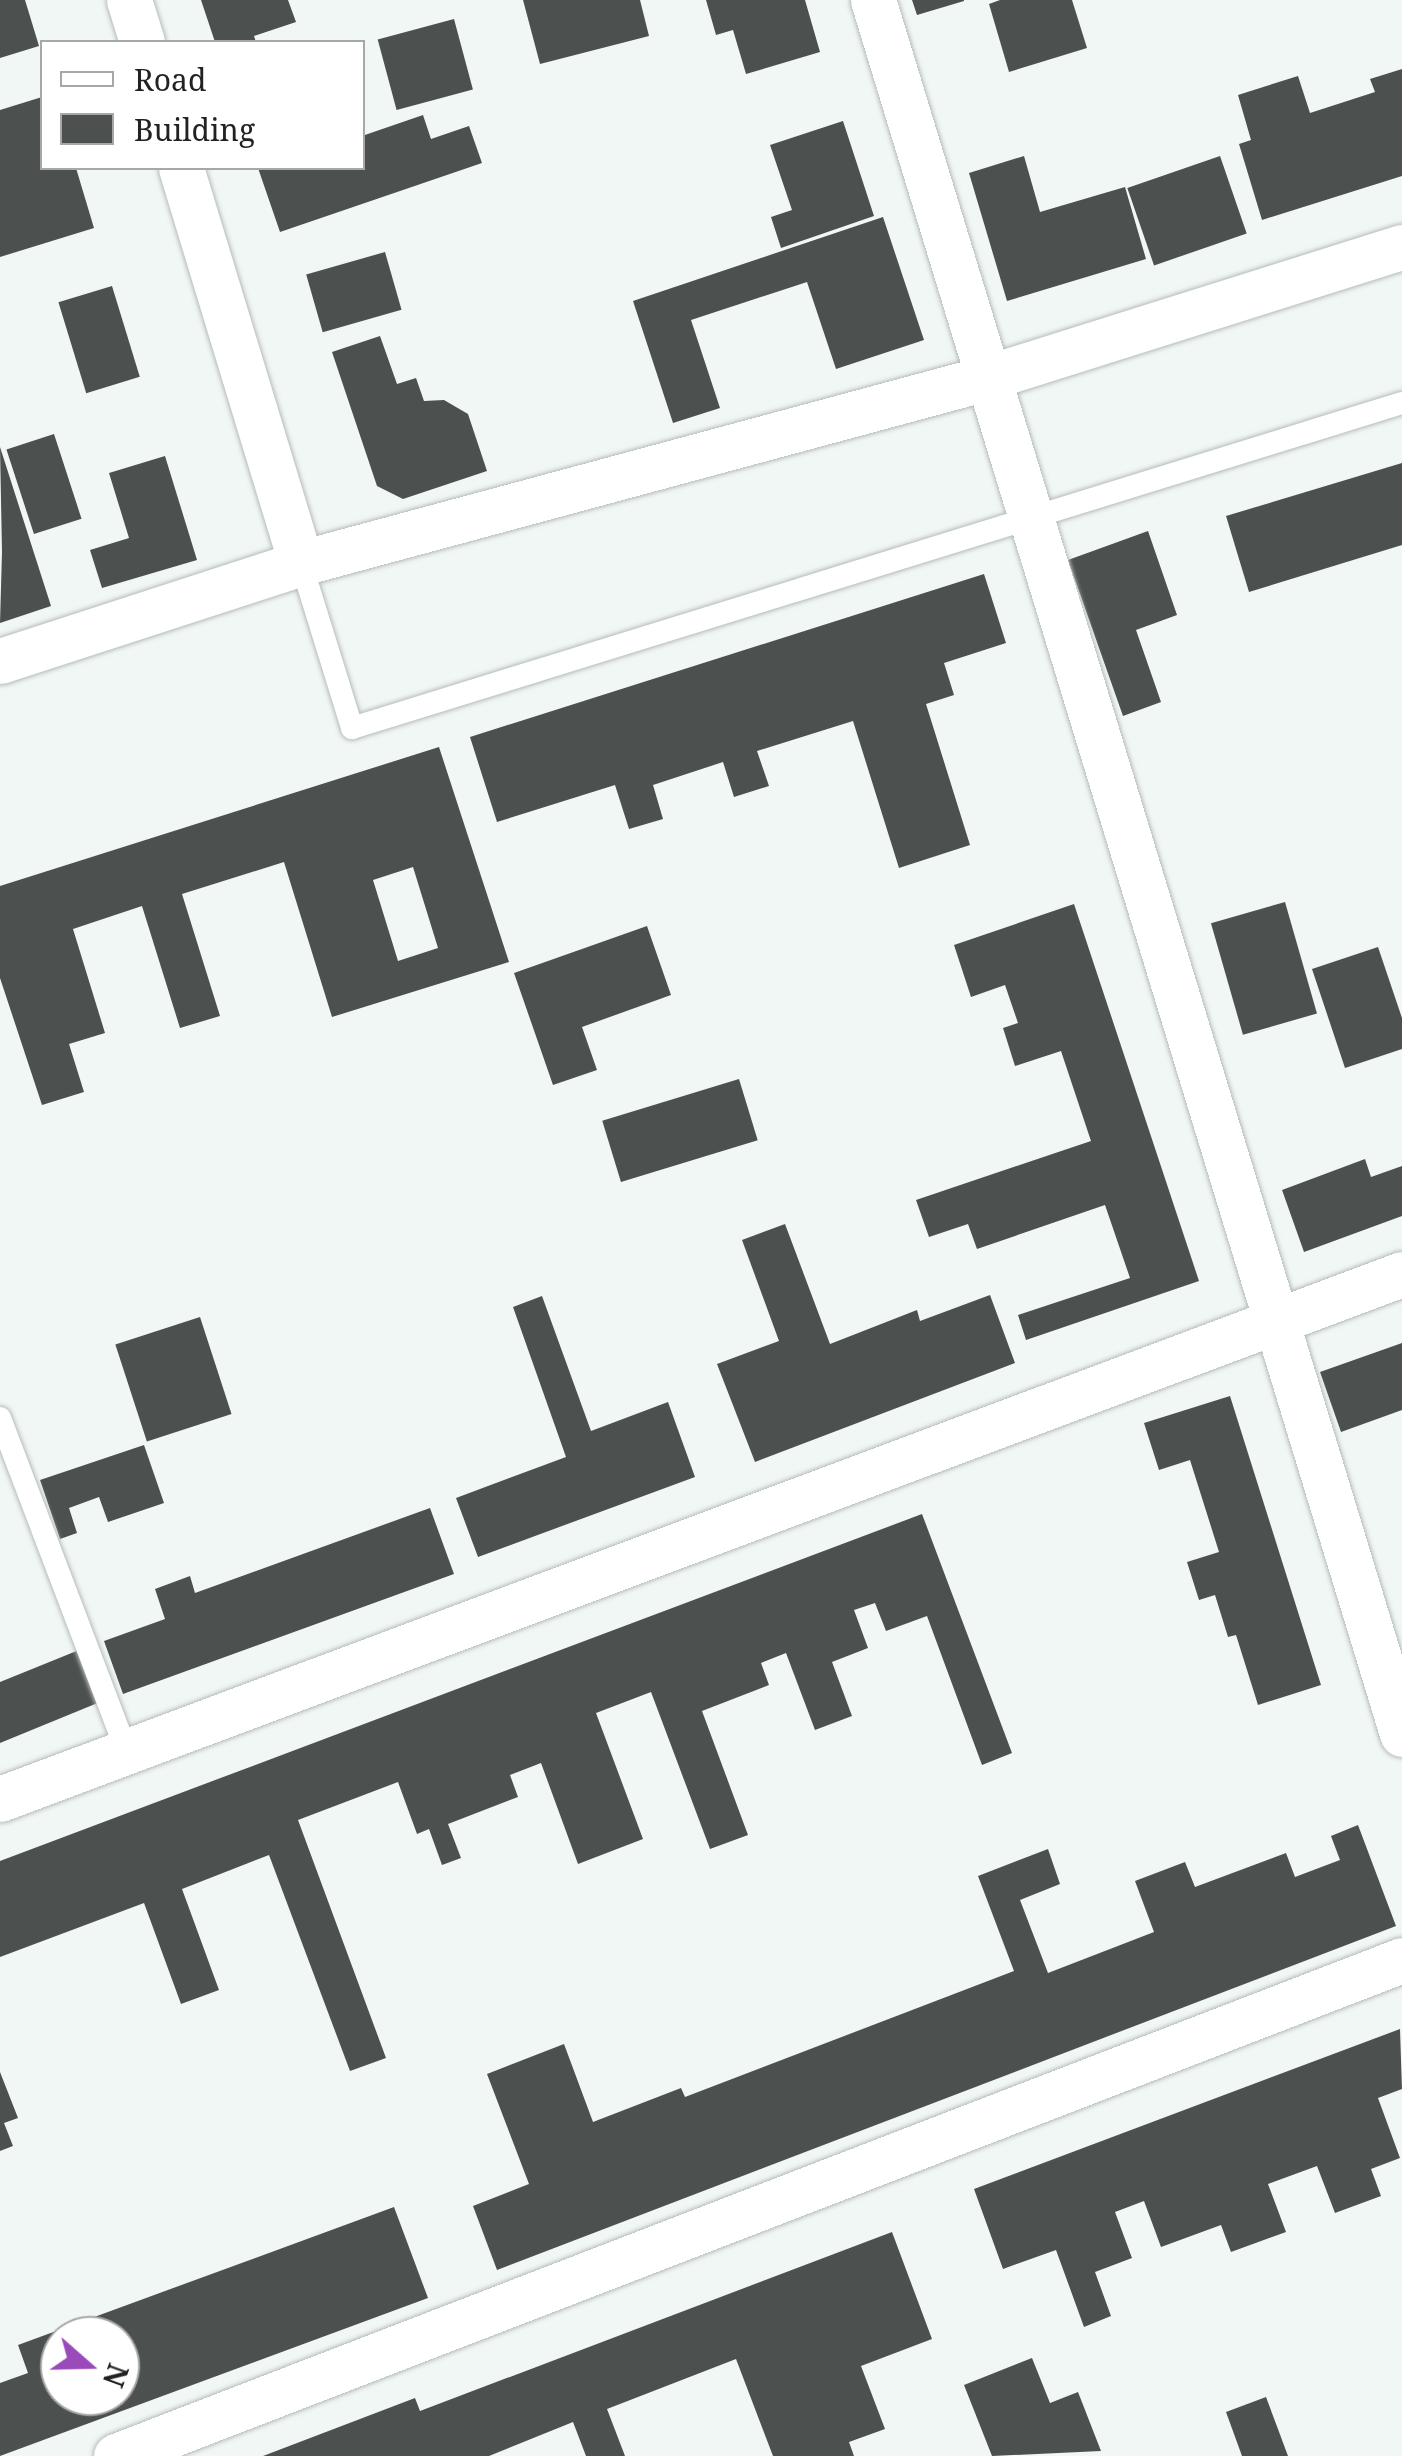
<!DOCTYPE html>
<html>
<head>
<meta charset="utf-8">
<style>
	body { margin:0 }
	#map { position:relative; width:1402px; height:2456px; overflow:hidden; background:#f0f7f4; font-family:"Noto Serif",serif }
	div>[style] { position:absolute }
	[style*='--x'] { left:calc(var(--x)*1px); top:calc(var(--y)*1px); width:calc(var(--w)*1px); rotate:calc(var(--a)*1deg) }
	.building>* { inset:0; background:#4c514f; transform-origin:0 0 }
	.roads { filter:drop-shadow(0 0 2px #b5bcb9) drop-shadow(0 0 2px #b5bcb9) }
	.lane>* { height:22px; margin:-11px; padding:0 11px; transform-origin:11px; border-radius:11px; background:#fff }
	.street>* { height:45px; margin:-22.5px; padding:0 22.5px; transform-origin:22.5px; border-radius:22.5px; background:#fff }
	span { translate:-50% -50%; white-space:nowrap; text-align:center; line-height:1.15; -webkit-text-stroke:10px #fff; paint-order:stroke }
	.legend { position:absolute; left:40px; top:40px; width:325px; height:130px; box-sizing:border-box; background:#fff; border:2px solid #a6a7a7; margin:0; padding:12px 18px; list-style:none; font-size:30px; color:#212322 }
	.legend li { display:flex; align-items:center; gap:20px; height:50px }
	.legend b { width:50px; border:2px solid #a6a7a7 }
	.north { position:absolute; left:40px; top:2316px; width:100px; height:100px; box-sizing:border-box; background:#fff; border:2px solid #a6a7a7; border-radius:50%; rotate:110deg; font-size:28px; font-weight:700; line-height:40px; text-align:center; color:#212322 }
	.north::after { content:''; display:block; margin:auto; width:35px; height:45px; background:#9b4aba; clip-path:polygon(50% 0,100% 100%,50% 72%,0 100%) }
</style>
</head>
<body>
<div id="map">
	<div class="building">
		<i style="clip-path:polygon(0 0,25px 0,39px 46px,0 58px)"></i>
		<i style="clip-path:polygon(201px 0,288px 0,296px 22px,254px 36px,256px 42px,215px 42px)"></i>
		<i style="clip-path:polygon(523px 0,640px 0,649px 36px,540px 64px)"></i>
		<i style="clip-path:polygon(706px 0,805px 0,820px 52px,746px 74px,733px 30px,716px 35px)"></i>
		<i style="clip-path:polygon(912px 0,964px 0,964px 1px,917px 15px)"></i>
		<i style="clip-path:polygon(1000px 0,1072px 0,1087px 48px,1009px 72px,989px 4px)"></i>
		<i style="left:454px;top:19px;width:73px;height:79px;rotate:75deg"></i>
		<i style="clip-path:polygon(1402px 69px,1402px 176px,1262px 220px,1239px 144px,1251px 140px,1238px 95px,1298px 76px,1310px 113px,1375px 92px,1370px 79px)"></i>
		<i style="clip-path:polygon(42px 97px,42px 168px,76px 168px,94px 228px,0 257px,0 110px)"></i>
		<i style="clip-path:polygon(423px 115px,431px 139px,469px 126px,482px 163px,280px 232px,258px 168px,362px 168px,362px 136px)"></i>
		<i style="clip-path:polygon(843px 121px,874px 216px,781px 248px,771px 217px,792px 210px,770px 145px)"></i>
		<i style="clip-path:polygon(1024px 156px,1040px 212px,1125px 187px,1146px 259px,1007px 301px,969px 173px)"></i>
		<i style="left:1220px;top:156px;width:82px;height:98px;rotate:71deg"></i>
		<i style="clip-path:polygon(883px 217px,924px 340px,836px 369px,807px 282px,691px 320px,720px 408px,673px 423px,633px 301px)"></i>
		<i style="left:385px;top:252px;width:60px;height:82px;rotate:74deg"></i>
		<i style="left:112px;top:286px;width:95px;height:56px;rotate:73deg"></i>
		<i style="clip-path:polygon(380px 336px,397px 384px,416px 378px,424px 401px,444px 400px,468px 414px,487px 471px,403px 499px,377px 486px,332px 352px)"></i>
		<i style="left:54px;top:434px;width:89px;height:50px;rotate:72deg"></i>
		<i style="clip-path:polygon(0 447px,51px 606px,0 623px,2px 552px)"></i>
		<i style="clip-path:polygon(165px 456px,197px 560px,102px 588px,90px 550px,129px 538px,109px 473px)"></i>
		<i style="clip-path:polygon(1402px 463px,1402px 545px,1249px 592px,1226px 516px)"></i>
		<i style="clip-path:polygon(1148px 531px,1177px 615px,1136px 630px,1161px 702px,1123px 716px,1068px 560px)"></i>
		<i style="clip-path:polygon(984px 574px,1006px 643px,944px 663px,954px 695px,926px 704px,970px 845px,899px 868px,853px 721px,757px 751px,769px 786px,734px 797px,723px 762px,653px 785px,663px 819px,629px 829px,615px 785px,497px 822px,470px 737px)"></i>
		<i style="clip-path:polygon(evenodd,439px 747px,509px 962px,332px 1017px,284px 862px,182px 894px,220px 1016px,180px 1028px,142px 906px,73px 929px,105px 1033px,69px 1044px,84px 1092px,42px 1105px,0 978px,0 886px,439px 747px,413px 867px,438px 948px,398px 961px,373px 880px,413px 867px)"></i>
		<i style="left:1285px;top:902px;width:116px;height:77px;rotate:74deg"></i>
		<i style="clip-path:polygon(1074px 904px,1199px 1281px,1026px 1340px,1018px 1315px,1130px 1278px,1105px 1205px,977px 1249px,968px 1224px,929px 1237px,916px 1200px,1091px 1141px,1061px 1051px,1015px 1066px,1003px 1028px,1018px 1023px,1005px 985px,971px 997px,954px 945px)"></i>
		<i style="clip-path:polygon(647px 926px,671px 995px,582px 1027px,597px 1070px,553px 1085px,514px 973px)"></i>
		<i style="clip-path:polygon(1378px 947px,1402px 1018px,1402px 1049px,1345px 1068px,1312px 969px)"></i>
		<i style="left:739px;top:1079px;width:64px;height:143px;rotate:73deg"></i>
		<i style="clip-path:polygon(1365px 1159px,1371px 1177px,1402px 1166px,1402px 1216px,1304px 1252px,1282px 1190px)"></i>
		<i style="clip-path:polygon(785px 1224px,830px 1344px,917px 1310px,920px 1321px,990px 1295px,1015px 1363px,755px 1462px,717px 1364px,779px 1341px,742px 1240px)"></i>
		<i style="clip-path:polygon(542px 1296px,591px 1431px,668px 1402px,695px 1477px,478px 1557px,456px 1498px,566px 1457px,513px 1307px)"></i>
		<i style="left:200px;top:1317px;width:102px;height:89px;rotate:72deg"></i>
		<i style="clip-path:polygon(1402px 1343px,1402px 1410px,1341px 1432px,1320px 1372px)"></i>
		<i style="clip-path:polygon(1230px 1396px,1321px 1685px,1258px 1705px,1236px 1635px,1228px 1637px,1215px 1595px,1199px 1600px,1187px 1562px,1219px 1552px,1190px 1460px,1159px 1470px,1144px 1423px)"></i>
		<i style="clip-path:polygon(144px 1445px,164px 1503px,108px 1522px,99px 1497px,69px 1508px,77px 1533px,60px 1539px,40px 1480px)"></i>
		<i style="clip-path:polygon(430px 1508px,454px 1574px,123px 1694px,104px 1641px,165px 1619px,155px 1589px,190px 1576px,195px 1593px)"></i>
		<i style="clip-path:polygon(922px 1514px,1012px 1753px,982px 1765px,927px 1616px,886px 1631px,875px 1603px,854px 1610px,868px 1648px,832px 1662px,852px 1716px,815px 1730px,786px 1653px,761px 1663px,769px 1685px,702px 1711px,748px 1835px,710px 1849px,651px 1692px,596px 1713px,643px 1839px,578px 1864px,541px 1763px,510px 1775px,518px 1797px,448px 1824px,461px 1858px,442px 1865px,429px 1829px,417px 1834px,398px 1782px,298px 1820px,386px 2058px,350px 2071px,269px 1855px,182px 1889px,219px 1990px,181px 2004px,144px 1903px,0 1957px,0 1861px)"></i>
		<i style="clip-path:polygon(79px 1650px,100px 1702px,0 1743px,0 1682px)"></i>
		<i style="clip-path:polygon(1358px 1825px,1396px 1926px,497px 2270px,473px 2206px,529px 2184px,487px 2074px,564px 2044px,593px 2122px,681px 2088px,685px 2097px,1014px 1971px,978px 1876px,1048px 1849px,1060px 1884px,1020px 1900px,1048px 1973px,1154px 1932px,1135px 1881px,1185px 1862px,1195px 1887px,1286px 1853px,1295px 1877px,1340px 1860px,1331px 1836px)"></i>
		<i style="clip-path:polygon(1400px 2029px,1402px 2089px,1378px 2098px,1400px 2158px,1371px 2169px,1381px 2196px,1335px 2213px,1317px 2166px,1268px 2184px,1286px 2232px,1231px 2252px,1221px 2225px,1161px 2247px,1144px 2201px,1115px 2212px,1132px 2258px,1095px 2272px,1111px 2316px,1084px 2327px,1056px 2250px,1003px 2269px,974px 2189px)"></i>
		<i style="clip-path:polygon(0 2072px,18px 2118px,4px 2123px,13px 2146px,0 2151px)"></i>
		<i style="clip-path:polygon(evenodd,394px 2207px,428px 2298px,0 2456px,0 2383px,28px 2373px,18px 2345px,394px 2207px,60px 2336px,120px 2336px,120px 2396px,60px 2396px,60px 2336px)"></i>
		<i style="clip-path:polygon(892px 2232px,932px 2339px,861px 2366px,885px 2429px,849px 2442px,854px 2456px,773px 2456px,736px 2359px,607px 2409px,625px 2456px,586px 2456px,573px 2422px,489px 2456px,263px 2456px,415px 2398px,420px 2411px)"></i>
		<i style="clip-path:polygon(1032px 2358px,1050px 2403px,1078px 2392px,1101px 2451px,992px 2456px,964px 2385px)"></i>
		<i style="clip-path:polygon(1266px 2397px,1288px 2456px,1242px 2456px,1226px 2412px)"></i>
	</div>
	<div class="roads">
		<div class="lane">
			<i style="--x:301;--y:563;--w:173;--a:72.8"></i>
			<i style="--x:352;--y:728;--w:1099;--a:-17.2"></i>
			<i style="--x:0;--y:1418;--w:357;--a:69.2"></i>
		</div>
		<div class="street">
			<i style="--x:129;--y:0;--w:44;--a:72.8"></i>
			<i style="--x:873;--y:0;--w:1813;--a:73.03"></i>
			<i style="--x:181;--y:168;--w:413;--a:73.1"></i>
			<i style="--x:0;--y:661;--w:317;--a:-18"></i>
			<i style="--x:301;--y:563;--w:710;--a:-15.11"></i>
			<i style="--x:986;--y:378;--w:436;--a:-17.5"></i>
			<i style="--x:0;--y:1799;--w:1497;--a:-20.53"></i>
			<i style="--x:116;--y:2456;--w:1378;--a:-21.09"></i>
		</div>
	</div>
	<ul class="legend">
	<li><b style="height:12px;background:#fff"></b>Road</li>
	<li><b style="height:28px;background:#4c514f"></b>Building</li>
	</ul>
	<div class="north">N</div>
</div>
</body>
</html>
